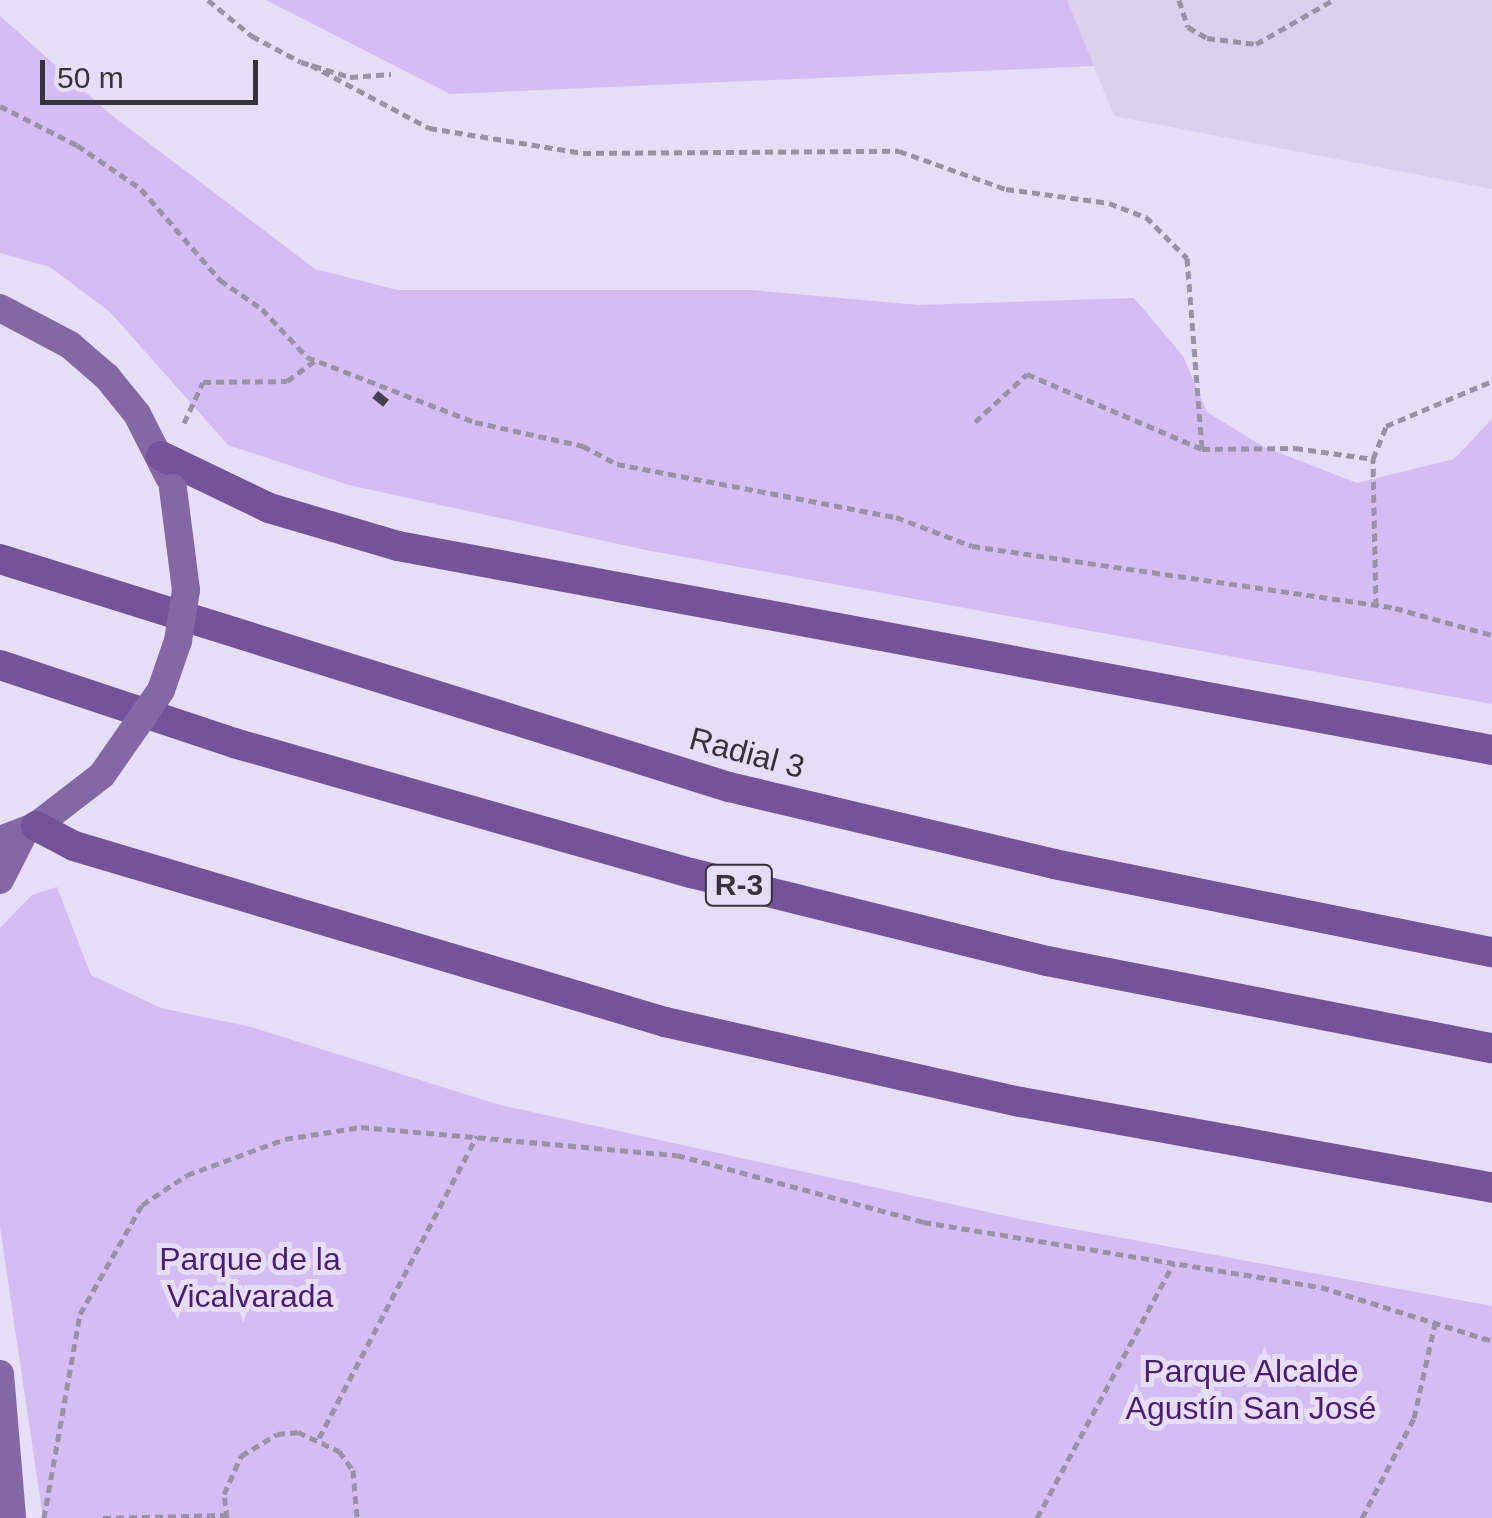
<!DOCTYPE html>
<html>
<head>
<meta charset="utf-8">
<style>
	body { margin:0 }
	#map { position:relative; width:1492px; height:1518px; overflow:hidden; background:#e7ddf6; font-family:Helvetica,sans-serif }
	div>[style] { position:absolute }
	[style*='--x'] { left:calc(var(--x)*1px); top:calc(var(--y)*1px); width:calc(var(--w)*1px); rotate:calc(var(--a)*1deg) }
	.built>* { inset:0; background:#ddd0ef }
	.green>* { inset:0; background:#d4bdf2 }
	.building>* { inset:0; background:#473e52; transform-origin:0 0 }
	.path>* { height:5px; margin-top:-2.5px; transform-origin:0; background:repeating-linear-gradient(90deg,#9a92a4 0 8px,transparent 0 13px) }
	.primary>* { height:28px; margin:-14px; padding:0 14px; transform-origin:14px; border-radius:14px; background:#8468a5 }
	.motorway>* { height:30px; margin:-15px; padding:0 15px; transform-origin:15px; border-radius:15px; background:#745399 }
	.primary-bridge>* { height:28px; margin:-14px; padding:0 14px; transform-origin:14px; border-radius:14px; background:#8468a5 }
	span { translate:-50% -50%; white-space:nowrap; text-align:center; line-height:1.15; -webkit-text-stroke:10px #e7ddf6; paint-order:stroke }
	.shield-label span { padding:2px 8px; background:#e7ddf6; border:2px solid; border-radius:8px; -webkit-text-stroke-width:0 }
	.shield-label { font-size:30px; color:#36323b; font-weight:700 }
	.street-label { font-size:32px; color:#36323b }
	.park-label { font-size:32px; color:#4b1c74 }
	.scale { position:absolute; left:40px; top:60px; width:218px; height:45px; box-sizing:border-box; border:5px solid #36323b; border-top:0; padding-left:12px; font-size:30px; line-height:35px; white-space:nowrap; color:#36323b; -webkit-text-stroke:8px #e7ddf6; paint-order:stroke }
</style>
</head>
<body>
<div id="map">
	<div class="built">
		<i style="clip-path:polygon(1067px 0,1492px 0,1492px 189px,1114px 116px)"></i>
	</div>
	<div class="green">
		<i style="clip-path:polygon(266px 0,1067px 0,1094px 66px,450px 94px)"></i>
		<i style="clip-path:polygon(0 16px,109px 113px,315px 269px,397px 290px,752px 290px,919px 305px,1134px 298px,1183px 356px,1207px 412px,1264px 447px,1357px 483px,1454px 459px,1492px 419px,1492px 704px,646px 550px,349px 485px,228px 445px,110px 312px,50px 267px,0 253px)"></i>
		<i style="clip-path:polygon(57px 887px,91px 975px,161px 1008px,251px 1027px,500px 1105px,1019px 1219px,1492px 1306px,1492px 1518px,43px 1518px,0 1227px,0 928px,32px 895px)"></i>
	</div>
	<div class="building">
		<i style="left:378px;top:391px;width:14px;height:9px;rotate:39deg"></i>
	</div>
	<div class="path">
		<i style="--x:208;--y:0;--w:57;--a:39.3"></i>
		<i style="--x:252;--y:36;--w:55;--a:28"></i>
		<i style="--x:301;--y:62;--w:51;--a:17"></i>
		<i style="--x:350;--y:77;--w:41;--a:-4.2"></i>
		<i style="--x:1179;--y:0;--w:28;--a:72"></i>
		<i style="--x:1188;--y:27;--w:22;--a:30"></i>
		<i style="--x:1207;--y:38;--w:49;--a:7"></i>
		<i style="--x:1256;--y:44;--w:89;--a:-29.7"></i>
		<i style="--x:311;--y:65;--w:134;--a:28.1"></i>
		<i style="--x:429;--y:128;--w:156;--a:9.2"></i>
		<i style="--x:583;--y:153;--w:316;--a:-0.4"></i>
		<i style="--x:899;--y:151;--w:114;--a:19.6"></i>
		<i style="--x:1006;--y:189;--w:104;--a:7.7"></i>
		<i style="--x:1109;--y:203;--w:40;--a:21"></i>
		<i style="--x:1146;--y:217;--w:58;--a:45"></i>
		<i style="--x:1187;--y:258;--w:192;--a:85.5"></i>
		<i style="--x:1202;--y:449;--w:93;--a:-0.6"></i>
		<i style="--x:1295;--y:448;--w:79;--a:8"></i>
		<i style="--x:0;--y:106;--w:86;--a:26.9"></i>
		<i style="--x:77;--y:145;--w:78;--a:34.5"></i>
		<i style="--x:141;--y:189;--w:121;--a:49"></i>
		<i style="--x:220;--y:280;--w:51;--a:34.6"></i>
		<i style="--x:262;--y:309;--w:66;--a:46.8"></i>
		<i style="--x:307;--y:357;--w:180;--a:21.2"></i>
		<i style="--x:475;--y:422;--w:111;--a:12.5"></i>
		<i style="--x:583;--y:446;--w:38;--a:28"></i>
		<i style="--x:617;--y:464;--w:284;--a:10.8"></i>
		<i style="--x:896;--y:517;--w:81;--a:20.9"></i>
		<i style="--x:972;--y:546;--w:428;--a:8.3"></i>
		<i style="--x:1395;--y:608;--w:101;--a:15.6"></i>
		<i style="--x:975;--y:422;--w:71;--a:-42.7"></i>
		<i style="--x:1027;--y:374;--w:190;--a:23.2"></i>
		<i style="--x:184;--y:423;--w:45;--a:-65.1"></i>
		<i style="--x:203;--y:382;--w:84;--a:-0.7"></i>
		<i style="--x:287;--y:381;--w:36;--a:-36"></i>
		<i style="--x:1376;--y:606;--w:147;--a:-91.2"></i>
		<i style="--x:1373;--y:459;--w:35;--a:-68"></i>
		<i style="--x:1386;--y:426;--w:115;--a:-23"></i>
		<i style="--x:319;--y:1438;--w:341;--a:-62.4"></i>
		<i style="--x:44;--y:1518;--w:207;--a:-80"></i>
		<i style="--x:80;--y:1314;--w:125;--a:-60.4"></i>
		<i style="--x:142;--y:1205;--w:54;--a:-33.7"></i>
		<i style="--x:187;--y:1175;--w:104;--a:-20.2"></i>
		<i style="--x:285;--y:1139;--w:77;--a:-9"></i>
		<i style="--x:361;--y:1127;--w:317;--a:5.1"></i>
		<i style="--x:677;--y:1155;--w:255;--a:15.2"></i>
		<i style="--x:923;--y:1222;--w:403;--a:9.3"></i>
		<i style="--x:1321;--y:1287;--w:179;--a:17.5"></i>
		<i style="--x:103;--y:1518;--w:122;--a:-1.4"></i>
		<i style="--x:227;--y:1518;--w:24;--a:-97"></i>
		<i style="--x:224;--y:1494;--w:42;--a:-65.9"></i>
		<i style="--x:241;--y:1456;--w:42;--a:-31.4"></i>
		<i style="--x:277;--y:1434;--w:21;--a:-5"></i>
		<i style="--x:298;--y:1432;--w:45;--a:24.9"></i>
		<i style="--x:339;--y:1451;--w:24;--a:54"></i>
		<i style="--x:353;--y:1470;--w:48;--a:85.2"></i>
		<i style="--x:1037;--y:1518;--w:289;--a:-61.8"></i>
		<i style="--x:1362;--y:1518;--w:113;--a:-62.5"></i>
		<i style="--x:1414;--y:1418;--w:97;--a:-77.5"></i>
	</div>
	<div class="primary">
		<i style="--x:0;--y:308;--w:79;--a:27.9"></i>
		<i style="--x:70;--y:345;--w:49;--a:40.9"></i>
		<i style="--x:107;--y:377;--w:48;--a:51"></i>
		<i style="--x:137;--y:414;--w:71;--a:63.1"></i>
		<i style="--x:0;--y:840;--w:39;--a:-21"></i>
		<i style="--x:36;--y:826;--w:83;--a:-37.7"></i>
		<i style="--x:0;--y:880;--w:55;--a:-63"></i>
		<i style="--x:0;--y:1374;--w:144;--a:85.2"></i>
	</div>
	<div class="motorway">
		<i style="--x:161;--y:456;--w:120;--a:25.7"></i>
		<i style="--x:269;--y:508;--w:134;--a:16.4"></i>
		<i style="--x:398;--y:546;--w:1113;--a:10.56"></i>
		<i style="--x:0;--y:559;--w:764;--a:17.37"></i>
		<i style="--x:729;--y:787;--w:334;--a:13.3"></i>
		<i style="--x:1054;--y:864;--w:447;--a:11.4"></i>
		<i style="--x:0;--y:665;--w:247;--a:18.4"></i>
		<i style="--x:234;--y:743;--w:475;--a:15.9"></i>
		<i style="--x:691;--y:873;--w:367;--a:13.9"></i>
		<i style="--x:1047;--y:961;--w:453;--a:11.1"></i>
		<i style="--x:36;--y:826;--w:43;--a:27.8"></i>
		<i style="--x:74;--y:846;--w:617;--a:16.58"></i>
		<i style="--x:665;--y:1022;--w:365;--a:12.7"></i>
		<i style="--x:1021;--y:1102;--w:479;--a:10.3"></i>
	</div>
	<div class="primary-bridge">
		<i style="--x:102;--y:775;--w:103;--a:-55.2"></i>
		<i style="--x:161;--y:690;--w:52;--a:-70.9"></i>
		<i style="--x:178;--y:641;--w:52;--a:-81.1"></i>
		<i style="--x:186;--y:590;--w:103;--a:-97.3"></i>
	</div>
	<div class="shield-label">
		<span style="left:739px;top:885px">R-3</span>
	</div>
	<div class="street-label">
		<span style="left:747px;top:753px;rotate:15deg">Radial 3</span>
	</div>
	<div class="park-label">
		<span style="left:250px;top:1278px">Parque de la<br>Vicalvarada</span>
		<span style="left:1251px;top:1390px">Parque Alcalde<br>Agustín San José</span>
	</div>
	<div class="scale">50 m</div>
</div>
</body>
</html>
